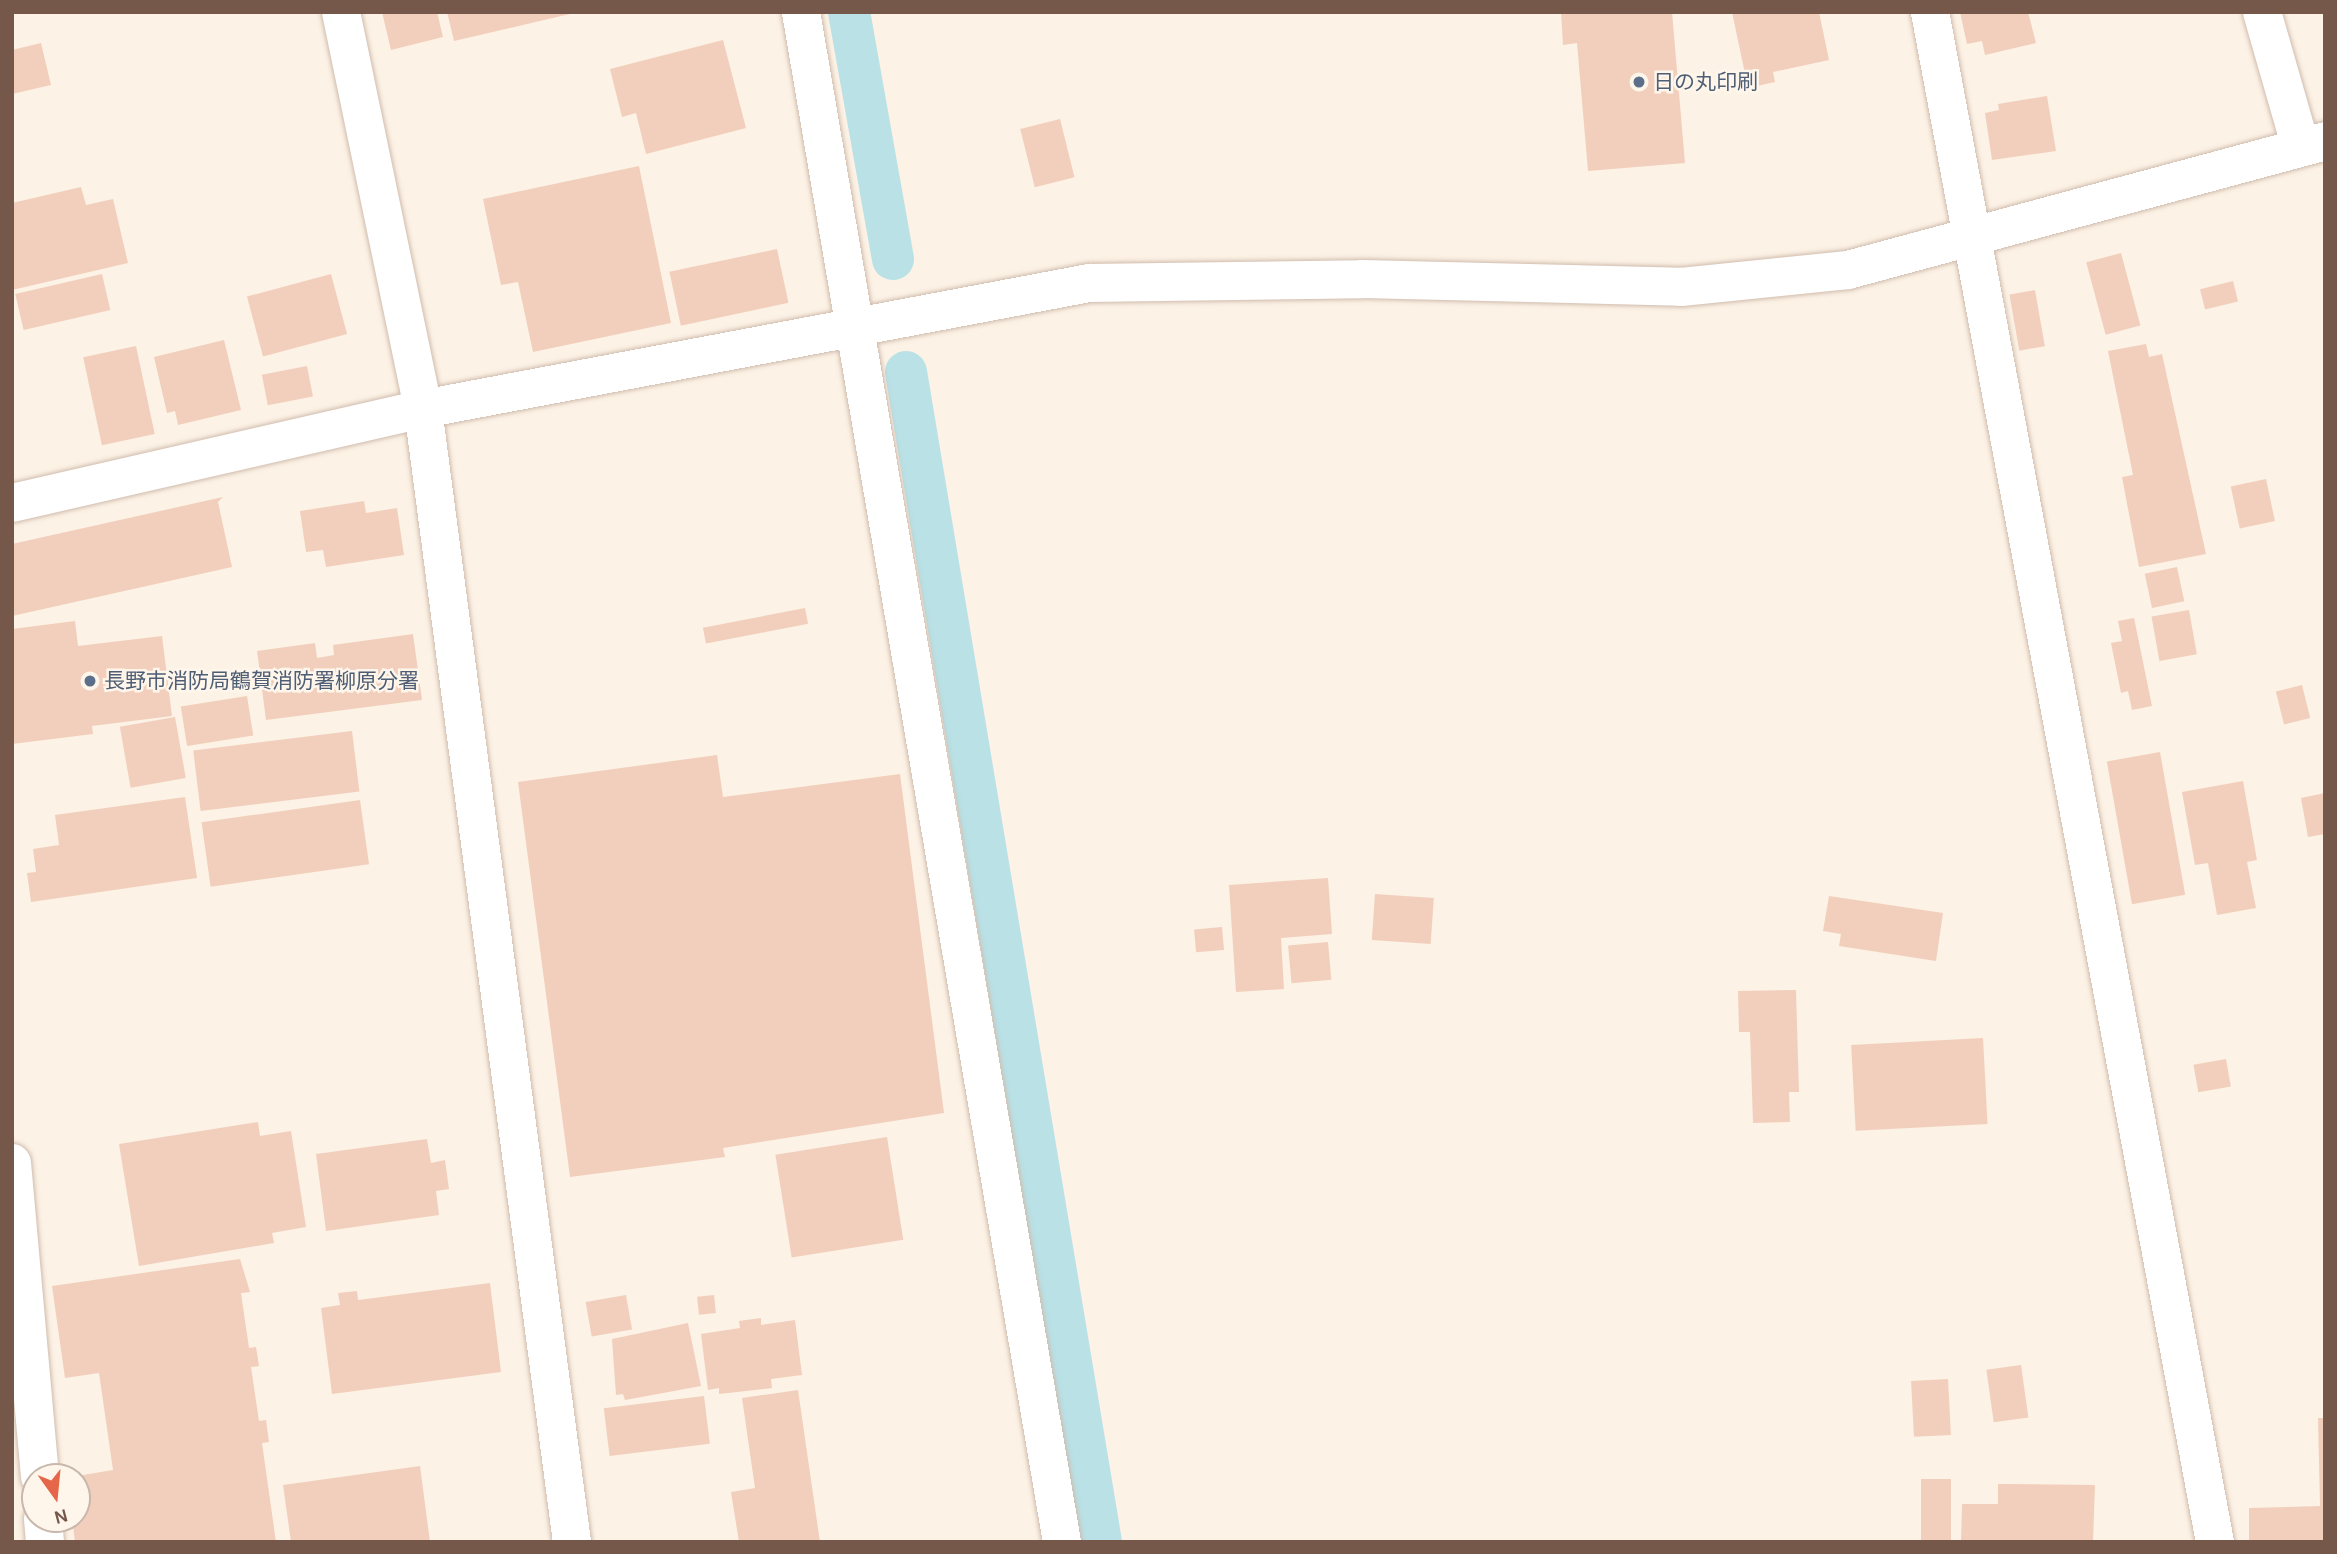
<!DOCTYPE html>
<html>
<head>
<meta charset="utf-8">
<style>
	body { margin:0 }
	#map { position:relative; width:2337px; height:1554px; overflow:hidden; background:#fcf2e5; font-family:Karla,"Noto Sans JP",sans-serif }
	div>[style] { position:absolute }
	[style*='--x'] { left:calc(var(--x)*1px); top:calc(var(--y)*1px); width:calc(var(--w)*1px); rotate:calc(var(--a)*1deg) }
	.canal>* { height:42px; margin:-21px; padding:0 21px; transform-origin:21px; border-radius:21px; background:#b9e1e6 }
	.building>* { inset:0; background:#f2cfbc; transform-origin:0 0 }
	.roads { filter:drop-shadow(0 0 2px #d0bcae) drop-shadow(0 0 2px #d0bcae) }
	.minor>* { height:38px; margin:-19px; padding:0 19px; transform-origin:19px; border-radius:19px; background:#fff }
	.dots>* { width:19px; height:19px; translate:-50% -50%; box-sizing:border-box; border:4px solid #fff6eb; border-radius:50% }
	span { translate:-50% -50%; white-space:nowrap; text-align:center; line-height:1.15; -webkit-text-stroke:5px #fff6eb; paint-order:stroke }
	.service-label { font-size:21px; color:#4e5e75 }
	.left { translate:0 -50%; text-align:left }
	.frame { position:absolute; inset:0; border:14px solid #75584a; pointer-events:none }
	.north { position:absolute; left:21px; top:1463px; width:70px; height:70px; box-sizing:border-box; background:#fff6eb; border:2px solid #c8b7ab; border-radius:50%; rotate:165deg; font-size:19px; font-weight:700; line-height:28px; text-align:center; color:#75584a }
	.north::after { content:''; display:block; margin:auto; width:24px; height:32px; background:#e6664a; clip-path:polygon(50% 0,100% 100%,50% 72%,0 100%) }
</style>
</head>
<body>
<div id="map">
	<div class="canal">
		<i style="--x:849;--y:12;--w:251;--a:79.9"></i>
		<i style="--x:906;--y:372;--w:1186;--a:80.54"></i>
	</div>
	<div class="building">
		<i style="clip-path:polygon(382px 12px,437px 12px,443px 37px,391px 50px)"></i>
		<i style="clip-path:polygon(447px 12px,573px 12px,574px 13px,454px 41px)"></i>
		<i style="clip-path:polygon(1561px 12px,1672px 12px,1685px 163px,1588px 171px,1577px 43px,1563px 45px)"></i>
		<i style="clip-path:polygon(1732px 12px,1819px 12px,1829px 60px,1773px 72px,1775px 82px,1748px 88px)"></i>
		<i style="clip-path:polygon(1960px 12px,2028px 12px,2036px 43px,1985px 55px,1982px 41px,1967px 44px)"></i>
		<i style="clip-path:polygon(723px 40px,746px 128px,646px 154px,636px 113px,622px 117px,610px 69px)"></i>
		<i style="clip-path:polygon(41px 43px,51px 85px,12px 94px,12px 50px)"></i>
		<i style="clip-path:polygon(2047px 96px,2056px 151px,1992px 160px,1985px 113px,1999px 110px,1998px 104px)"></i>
		<i style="left:1060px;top:119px;width:60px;height:41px;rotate:76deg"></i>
		<i style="clip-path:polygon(639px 166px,671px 323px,533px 352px,518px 282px,501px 285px,483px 199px)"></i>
		<i style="clip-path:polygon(81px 187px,86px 205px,113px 199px,128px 263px,12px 290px,12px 203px)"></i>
		<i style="left:777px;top:249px;width:55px;height:110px;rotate:78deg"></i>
		<i style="left:2121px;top:253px;width:75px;height:36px;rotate:75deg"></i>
		<i style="left:102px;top:274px;width:37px;height:89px;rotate:77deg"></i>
		<i style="left:331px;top:274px;width:62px;height:87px;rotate:75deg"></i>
		<i style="left:2233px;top:281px;width:21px;height:34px;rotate:76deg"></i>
		<i style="left:2035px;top:290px;width:57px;height:26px;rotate:80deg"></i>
		<i style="clip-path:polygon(224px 340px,241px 410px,178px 425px,175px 411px,167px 413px,154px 357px)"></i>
		<i style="clip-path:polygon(2146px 344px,2149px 357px,2162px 354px,2206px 554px,2139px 567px,2122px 477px,2133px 475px,2108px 351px)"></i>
		<i style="left:136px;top:346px;width:90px;height:54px;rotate:78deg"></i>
		<i style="left:307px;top:366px;width:31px;height:46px;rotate:79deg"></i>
		<i style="left:2266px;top:479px;width:43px;height:36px;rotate:78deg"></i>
		<i style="clip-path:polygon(223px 497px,218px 502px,232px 567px,12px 616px,12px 544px)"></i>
		<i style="clip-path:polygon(364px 501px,366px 513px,397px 508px,404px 555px,326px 567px,323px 550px,306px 552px,300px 511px)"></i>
		<i style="left:2177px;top:567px;width:35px;height:33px;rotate:78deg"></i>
		<i style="left:805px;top:608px;width:16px;height:104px;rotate:79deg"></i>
		<i style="left:2189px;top:610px;width:45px;height:38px;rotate:80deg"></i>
		<i style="clip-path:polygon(2134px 618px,2152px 706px,2132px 710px,2128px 691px,2121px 693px,2111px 643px,2122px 641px,2118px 621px)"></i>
		<i style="clip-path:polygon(75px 621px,78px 646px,162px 636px,172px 716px,92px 726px,93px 734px,12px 744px,12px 629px)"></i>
		<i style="clip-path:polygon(413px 634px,422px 700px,266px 720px,257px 651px,315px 643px,317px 658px,334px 655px,333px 645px)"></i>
		<i style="left:2302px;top:685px;width:34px;height:27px;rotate:76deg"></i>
		<i style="left:247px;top:696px;width:40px;height:67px;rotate:81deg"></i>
		<i style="left:175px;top:717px;width:62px;height:56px;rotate:80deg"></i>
		<i style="left:352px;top:731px;width:61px;height:160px;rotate:83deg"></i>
		<i style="left:2160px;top:752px;width:145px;height:54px;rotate:80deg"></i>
		<i style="clip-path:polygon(717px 755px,723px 797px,900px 774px,944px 1113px,723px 1148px,725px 1157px,570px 1177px,518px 782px)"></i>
		<i style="clip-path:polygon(2243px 781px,2257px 860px,2247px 862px,2256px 908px,2217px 915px,2208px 863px,2195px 865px,2182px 792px)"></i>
		<i style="clip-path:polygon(2325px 793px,2325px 834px,2308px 837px,2301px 798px)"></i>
		<i style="clip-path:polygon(185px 797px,197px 878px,31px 902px,27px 873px,36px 872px,33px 849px,59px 845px,55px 815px)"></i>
		<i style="left:360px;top:800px;width:65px;height:160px;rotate:82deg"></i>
		<i style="clip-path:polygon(1328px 878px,1332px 934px,1281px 938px,1284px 989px,1236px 992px,1229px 885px)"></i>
		<i style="left:1375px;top:894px;width:59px;height:46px;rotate:4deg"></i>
		<i style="clip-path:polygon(1829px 896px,1943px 913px,1936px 961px,1839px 946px,1841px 934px,1823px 931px)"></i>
		<i style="left:1222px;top:927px;width:23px;height:28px;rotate:85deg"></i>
		<i style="left:1328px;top:942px;width:38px;height:40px;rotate:85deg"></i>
		<i style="clip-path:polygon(1796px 990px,1799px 1092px,1789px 1092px,1790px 1122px,1753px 1123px,1750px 1032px,1739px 1032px,1738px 991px)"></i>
		<i style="left:1983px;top:1038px;width:86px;height:132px;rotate:87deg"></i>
		<i style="left:2226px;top:1059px;width:28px;height:33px;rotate:80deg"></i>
		<i style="clip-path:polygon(258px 1122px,260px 1136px,291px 1131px,306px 1227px,272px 1233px,274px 1243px,139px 1266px,119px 1144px)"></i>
		<i style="left:887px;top:1137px;width:104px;height:113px;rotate:81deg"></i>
		<i style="clip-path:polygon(427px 1139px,431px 1163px,445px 1160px,449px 1189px,436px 1191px,439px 1215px,326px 1231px,316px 1154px)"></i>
		<i style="clip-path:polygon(240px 1259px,250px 1292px,241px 1293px,249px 1348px,256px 1347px,259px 1366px,251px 1367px,259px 1421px,266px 1420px,269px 1442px,262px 1443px,276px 1542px,75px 1542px,72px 1519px,77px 1519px,77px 1476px,113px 1470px,99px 1373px,65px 1378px,52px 1286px)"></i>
		<i style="clip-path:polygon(490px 1283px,501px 1372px,332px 1394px,321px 1308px,340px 1305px,338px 1293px,357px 1291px,358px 1300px)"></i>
		<i style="left:626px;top:1295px;width:35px;height:41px;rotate:80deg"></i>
		<i style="left:714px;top:1295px;width:18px;height:17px;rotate:84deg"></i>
		<i style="clip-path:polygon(761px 1318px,761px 1325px,795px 1320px,802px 1375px,771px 1379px,772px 1388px,719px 1394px,719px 1388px,708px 1390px,701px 1334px,740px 1328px,739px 1321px)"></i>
		<i style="clip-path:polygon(688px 1323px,701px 1386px,625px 1400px,623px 1394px,616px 1395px,612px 1339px)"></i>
		<i style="left:2021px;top:1365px;width:53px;height:35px;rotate:82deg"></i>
		<i style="left:1948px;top:1379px;width:56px;height:37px;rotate:87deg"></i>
		<i style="clip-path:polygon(798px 1390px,820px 1542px,739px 1542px,731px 1492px,755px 1488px,742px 1398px)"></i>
		<i style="left:704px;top:1396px;width:48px;height:101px;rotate:83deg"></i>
		<i style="clip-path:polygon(2318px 1418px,2325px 1418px,2325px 1542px,2249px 1542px,2249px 1508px,2320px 1506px)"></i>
		<i style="clip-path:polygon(420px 1466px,430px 1542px,291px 1542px,283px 1485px)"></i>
		<i style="left:1921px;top:1479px;width:30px;height:63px"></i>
		<i style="clip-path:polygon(1998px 1484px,2095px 1485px,2093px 1542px,1961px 1542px,1962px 1504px,1998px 1504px)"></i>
	</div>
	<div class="roads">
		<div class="minor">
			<i style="--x:341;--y:12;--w:405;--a:78.3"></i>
			<i style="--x:423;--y:409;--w:1143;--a:82.51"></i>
			<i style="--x:801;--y:12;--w:1552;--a:80.32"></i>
			<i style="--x:1930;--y:12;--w:1556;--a:79.45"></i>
			<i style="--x:2262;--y:12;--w:141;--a:74"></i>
			<i style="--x:12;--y:503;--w:422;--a:-12.9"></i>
			<i style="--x:423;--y:409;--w:678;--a:-10.71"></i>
			<i style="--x:1089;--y:283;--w:273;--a:-0.8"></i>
			<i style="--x:1362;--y:279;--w:319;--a:1.4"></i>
			<i style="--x:1681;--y:287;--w:168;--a:-5.8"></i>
			<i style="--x:1848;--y:270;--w:494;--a:-15.1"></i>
			<i style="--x:12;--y:1163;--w:315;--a:84.9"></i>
			<i style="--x:43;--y:1519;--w:23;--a:85"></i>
		</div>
	</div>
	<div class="dots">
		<i style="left:1639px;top:82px;background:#5c6f8a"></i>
		<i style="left:90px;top:681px;background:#5c6f8a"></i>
	</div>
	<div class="service-label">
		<span class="left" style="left:1653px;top:82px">日の丸印刷</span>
		<span class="left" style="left:104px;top:681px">長野市消防局鶴賀消防署柳原分署</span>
	</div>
	<div class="frame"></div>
	<div class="north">N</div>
</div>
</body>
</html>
